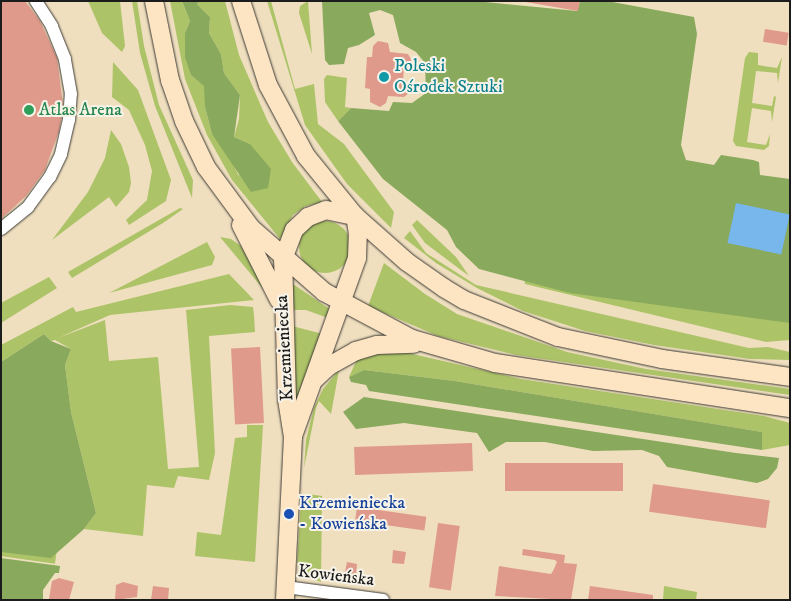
<!DOCTYPE html>
<html>
<head>
<meta charset="utf-8">
<style>
	body { margin:0 }
	#map { position:relative; width:791px; height:601px; overflow:hidden; background:#efdfbf; font-family:"IM FELL DW Pica",serif }
	div>[style] { position:absolute }
	[style*='--x'] { left:calc(var(--x)*1px); top:calc(var(--y)*1px); width:calc(var(--w)*1px); rotate:calc(var(--a)*1deg) }
	.green>* { inset:0; background:#acc368; transform-origin:0 0 }
	.round { border-radius:50% }
	.forest>* { inset:0; background:#89a95c }
	.water>* { inset:0; background:#77b7eb; transform-origin:0 0 }
	.building>* { inset:0; background:#e09a8b; transform-origin:0 0 }
	.roads { filter:drop-shadow(0 0 1px #3c3934) drop-shadow(0 0 1px #3c3934) }
	.street>* { height:12px; margin:-6px; padding:0 6px; transform-origin:6px; border-radius:6px; background:#fff }
	.secondary>* { height:18px; margin:-9px; padding:0 9px; transform-origin:9px; border-radius:9px; background:#fde5c4 }
	.dots>* { width:14px; height:14px; translate:-50% -50%; box-sizing:border-box; border:2px solid #f7f3e8; border-radius:50% }
	span { translate:-50% -50%; white-space:nowrap; text-align:center; line-height:1.15; -webkit-text-stroke:4px #f7f3e8; paint-order:stroke }
	.culture-label { font-size:18px; color:#0d838f }
	.left { translate:0 -50%; text-align:left }
	.leisure-label { font-size:18px; color:#27864d }
	.street-label { font-size:18px; color:#1c1c1c }
	.transit-label { font-size:18px; color:#164399 }
	.frame { position:absolute; inset:0; border:2px solid #1c1c1c; pointer-events:none }
</style>
</head>
<body>
<div id="map">
	<div class="green">
		<i style="clip-path:polygon(88px 1px,120px 1px,125px 46px,122px 52px,102px 33px)"></i>
		<i style="clip-path:polygon(132px 1px,137px 1px,144px 46px,159px 105px,193px 180px,192px 198px,155px 106px,140px 53px)"></i>
		<i style="clip-path:polygon(170px 1px,182px 1px,190px 21px,185px 33px,191px 75px,205px 86px,205px 107px,212px 134px,225px 149px,239px 176px,250px 144px,234px 137px,239px 119px,240px 95px,224px 73px,221px 54px,209px 33px,210px 17px,197px 4px,200px 1px,225px 1px,239px 55px,268px 122px,292px 162px,322px 202px,306px 206px,293px 215px,280px 239px,232px 180px,207px 135px,185px 79px)"></i>
		<i style="clip-path:polygon(267px 1px,271px 1px,295px 89px,314px 84px,318px 124px,344px 144px,394px 212px,391px 228px,347px 184px,305px 125px)"></i>
		<i style="clip-path:polygon(308px 1px,312px 54px,299px 13px,300px 6px)"></i>
		<i style="clip-path:polygon(749px 52px,758px 53px,758px 65px,777px 68px,782px 57px,778px 83px,777px 73px,756px 71px,752px 103px,772px 106px,774px 96px,776px 97px,772px 122px,771px 111px,752px 108px,747px 142px,766px 145px,770px 134px,769px 146px,764px 150px,736px 146px,733px 141px,745px 58px)"></i>
		<i style="clip-path:polygon(113px 62px,138px 90px,171px 180px,166px 201px,129px 225px,126px 220px,147px 200px,152px 171px,145px 145px,129px 110px,112px 97px)"></i>
		<i style="clip-path:polygon(327px 75px,347px 78px,345px 107px,351px 108px,338px 121px,325px 102px,324px 79px)"></i>
		<i style="clip-path:polygon(111px 130px,121px 144px,129px 167px,131px 183px,129px 192px,116px 207px,109px 197px,52px 240px,88px 192px,105px 158px)"></i>
		<i style="clip-path:polygon(180px 208px,183px 209px,163px 223px,72px 278px,68px 272px)"></i>
		<i style="clip-path:polygon(417px 220px,456px 257px,469px 276px,425px 243px,412px 225px)"></i>
		<i class="round" style="left:299px;top:221px;width:52px;height:52px"></i>
		<i style="clip-path:polygon(410px 231px,426px 253px,476px 285px,749px 348px,768px 347px,790px 352px,790px 360px,750px 359px,654px 345px,585px 331px,523px 311px,477px 288px,436px 263px,404px 238px)"></i>
		<i style="clip-path:polygon(220px 237px,231px 239px,241px 246px,269px 296px)"></i>
		<i style="clip-path:polygon(207px 242px,215px 257px,212px 265px,109px 293px)"></i>
		<i style="clip-path:polygon(384px 263px,425px 294px,457px 314px,567px 352px,646px 369px,790px 389px,790px 395px,516px 355px,438px 336px,368px 306px)"></i>
		<i style="clip-path:polygon(229px 274px,254px 300px,110px 315px,58px 338px,105px 320px,109px 361px,158px 357px,168px 469px,199px 467px,186px 310px,230px 305px,253px 307px,254px 315px,255px 332px,209px 336px,215px 453px,209px 480px,178px 476px,174px 488px,147px 485px,143px 536px,84px 529px,96px 513px,71px 412px,65px 365px,71px 349px,55px 340px,51px 341px,44px 334px,1px 362px,1px 345px,73px 307px,76px 312px)"></i>
		<i style="clip-path:polygon(49px 277px,57px 288px,1px 323px,1px 303px)"></i>
		<i style="clip-path:polygon(524px 279px,790px 315px,790px 340px,766px 342px,525px 284px)"></i>
		<i style="clip-path:polygon(290px 282px,331px 310px,328px 318px,306px 310px,291px 310px)"></i>
		<i style="clip-path:polygon(292px 326px,323px 334px,295px 408px)"></i>
		<i style="clip-path:polygon(404px 352px,521px 379px,764px 416px,790px 423px,790px 445px,762px 450px,762px 432px,455px 381px,364px 370px,349px 377px,358px 357px,364px 354px)"></i>
		<i style="clip-path:polygon(339px 370px,331px 414px,319px 401px,316px 408px,304px 468px,306px 440px,314px 408px,323px 389px)"></i>
		<i style="clip-path:polygon(247px 425px,263px 425px,255px 562px,195px 556px,197px 532px,221px 535px,235px 438px,247px 437px)"></i>
		<i style="clip-path:polygon(308px 494px,322px 496px,321px 582px,303px 575px,297px 563px,301px 502px)"></i>
		<i style="left:1px;top:531px;width:58px;height:25px;rotate:8deg"></i>
		<i style="clip-path:polygon(664px 586px,697px 592px,696px 600px,663px 600px)"></i>
	</div>
	<div class="forest">
		<i style="clip-path:polygon(182px 1px,200px 1px,197px 4px,210px 17px,209px 33px,221px 54px,224px 73px,240px 95px,234px 137px,250px 144px,271px 169px,268px 188px,251px 192px,212px 134px,205px 107px,204px 86px,191px 75px,185px 57px,185px 33px,190px 21px)"></i>
		<i style="clip-path:polygon(322px 1px,475px 1px,577px 11px,580px 1px,607px 1px,694px 17px,697px 34px,681px 145px,686px 160px,714px 165px,721px 155px,753px 160px,759px 162px,760px 175px,790px 179px,790px 323px,570px 293px,479px 269px,456px 247px,447px 230px,383px 179px,338px 121px,351px 108px,389px 111px,393px 102px,412px 103px,426px 93px,425px 63px,416px 52px,400px 43px,393px 15px,380px 10px,369px 13px,375px 35px,359px 45px,348px 48px,344px 64px,329px 65px,325px 60px)"></i>
		<i style="clip-path:polygon(44px 334px,51px 341px,71px 349px,65px 365px,71px 412px,96px 513px,84px 529px,51px 558px,1px 552px,1px 362px)"></i>
		<i style="clip-path:polygon(364px 370px,455px 381px,762px 432px,762px 450px,369px 391px,366px 385px,351px 382px,349px 377px)"></i>
		<i style="clip-path:polygon(364px 397px,736px 453px,779px 458px,777px 468px,768px 479px,757px 483px,667px 467px,659px 456px,642px 450px,593px 451px,545px 442px,506px 442px,489px 452px,477px 433px,404px 423px,356px 429px,343px 412px)"></i>
		<i style="clip-path:polygon(1px 558px,60px 566px,59px 573px,55px 573px,43px 590px,43px 600px,1px 600px)"></i>
	</div>
	<div class="water">
		<i style="left:736px;top:203px;width:55px;height:41px;rotate:12deg"></i>
	</div>
	<div class="building">
		<i style="clip-path:polygon(1px 1px,25px 1px,40px 21px,57px 58px,63px 105px,57px 105px,56px 114px,62px 115px,59px 131px,45px 170px,26px 196px,1px 219px)"></i>
		<i style="clip-path:polygon(520px 1px,580px 1px,578px 11px)"></i>
		<i style="left:765px;top:29px;width:24px;height:13px;rotate:9deg"></i>
		<i style="clip-path:polygon(378px 41px,388px 43px,390px 52px,408px 54px,412px 61px,404px 68px,403px 81px,409px 85px,409px 93px,404px 97px,388px 96px,386px 103px,380px 107px,370px 102px,370px 89px,365px 88px,367px 57px,372px 57px,373px 46px)"></i>
		<i style="left:260px;top:347px;width:76px;height:29px;rotate:87deg"></i>
		<i style="left:472px;top:443px;width:28px;height:118px;rotate:88deg"></i>
		<i style="left:505px;top:463px;width:118px;height:28px"></i>
		<i style="left:653px;top:484px;width:118px;height:28px;rotate:8deg"></i>
		<i style="left:357px;top:507px;width:70px;height:14px;rotate:8deg"></i>
		<i style="left:438px;top:523px;width:22px;height:65px;rotate:8deg"></i>
		<i style="clip-path:polygon(523px 549px,565px 555px,564px 563px,577px 564px,571px 600px,495px 596px,499px 566px,551px 574px,553px 571px,557px 562px,555px 560px,522px 555px)"></i>
		<i style="clip-path:polygon(393px 550px,406px 552px,404px 564px,392px 563px)"></i>
		<i style="clip-path:polygon(347px 562px,357px 564px,356px 575px,345px 572px)"></i>
		<i style="clip-path:polygon(59px 578px,74px 582px,69px 600px,49px 599px,52px 581px)"></i>
		<i style="clip-path:polygon(123px 582px,138px 586px,137px 597px,115px 600px,116px 585px)"></i>
		<i style="clip-path:polygon(153px 586px,169px 588px,168px 600px,151px 600px)"></i>
		<i style="clip-path:polygon(590px 586px,653px 595px,653px 600px,588px 600px)"></i>
	</div>
	<div class="roads">
		<div class="street">
			<i style="--x:1;--y:229;--w:35;--a:-39"></i>
			<i style="--x:28;--y:207;--w:37;--a:-54"></i>
			<i style="--x:50;--y:177;--w:25;--a:-64"></i>
			<i style="--x:61;--y:154;--w:35;--a:-77"></i>
			<i style="--x:69;--y:120;--w:26;--a:-86"></i>
			<i style="--x:71;--y:94;--w:36;--a:-100"></i>
			<i style="--x:65;--y:59;--w:35;--a:-112"></i>
			<i style="--x:52;--y:26;--w:30;--a:-123"></i>
			<i style="--x:286;--y:587;--w:98;--a:7.6"></i>
		</div>
		<div class="secondary">
			<i style="--x:154;--y:1;--w:81;--a:78.6"></i>
			<i style="--x:170;--y:80;--w:43;--a:71.1"></i>
			<i style="--x:184;--y:121;--w:51;--a:64.4"></i>
			<i style="--x:206;--y:167;--w:76;--a:53.6"></i>
			<i style="--x:251;--y:228;--w:97;--a:41.2"></i>
			<i style="--x:324;--y:292;--w:100;--a:28.1"></i>
			<i style="--x:412;--y:339;--w:86;--a:16.1"></i>
			<i style="--x:495;--y:363;--w:298;--a:8.7"></i>
			<i style="--x:241;--y:1;--w:88;--a:72.2"></i>
			<i style="--x:268;--y:85;--w:81;--a:61.8"></i>
			<i style="--x:306;--y:156;--w:77;--a:50.8"></i>
			<i style="--x:355;--y:216;--w:69;--a:41.5"></i>
			<i style="--x:407;--y:262;--w:45;--a:35.1"></i>
			<i style="--x:444;--y:288;--w:23;--a:31"></i>
			<i style="--x:464;--y:300;--w:101;--a:21.5"></i>
			<i style="--x:558;--y:337;--w:106;--a:11.9"></i>
			<i style="--x:662;--y:359;--w:129;--a:8"></i>
			<i style="--x:241;--y:225;--w:84;--a:63.1"></i>
			<i style="--x:315;--y:379;--w:19;--a:-43"></i>
			<i style="--x:329;--y:366;--w:31;--a:-29"></i>
			<i style="--x:356;--y:351;--w:22;--a:-16"></i>
			<i style="--x:377;--y:345;--w:37;--a:-2"></i>
			<i style="--x:293;--y:436;--w:189;--a:-70.2"></i>
			<i style="--x:357;--y:258;--w:24;--a:-88"></i>
			<i style="--x:358;--y:234;--w:18;--a:-99"></i>
			<i style="--x:285;--y:600;--w:163;--a:-87.2"></i>
			<i style="--x:293;--y:437;--w:38;--a:-99"></i>
			<i style="--x:287;--y:399;--w:140;--a:-91.6"></i>
			<i style="--x:283;--y:259;--w:31;--a:-69"></i>
			<i style="--x:294;--y:230;--w:19;--a:-43"></i>
			<i style="--x:308;--y:217;--w:19;--a:-21"></i>
			<i style="--x:326;--y:210;--w:30;--a:12"></i>
		</div>
	</div>
	<div class="dots">
		<i style="left:384px;top:77px;background:#0f9aa8"></i>
		<i style="left:29px;top:110px;background:#2e9e5b"></i>
		<i style="left:289px;top:514px;background:#1a4fb4"></i>
	</div>
	<div class="culture-label">
		<span class="left" style="left:394px;top:77px">Poleski<br>Ośrodek Sztuki</span>
	</div>
	<div class="leisure-label">
		<span class="left" style="left:39px;top:110px">Atlas Arena</span>
	</div>
	<div class="street-label">
		<span style="left:285px;top:348px;rotate:-93deg">Krzemieniecka</span>
		<span style="left:336px;top:576px;rotate:7deg">Kowieńska</span>
	</div>
	<div class="transit-label">
		<span class="left" style="left:299px;top:514px">Krzemieniecka<br>- Kowieńska</span>
	</div>
	<div class="frame"></div>
</div>
</body>
</html>
